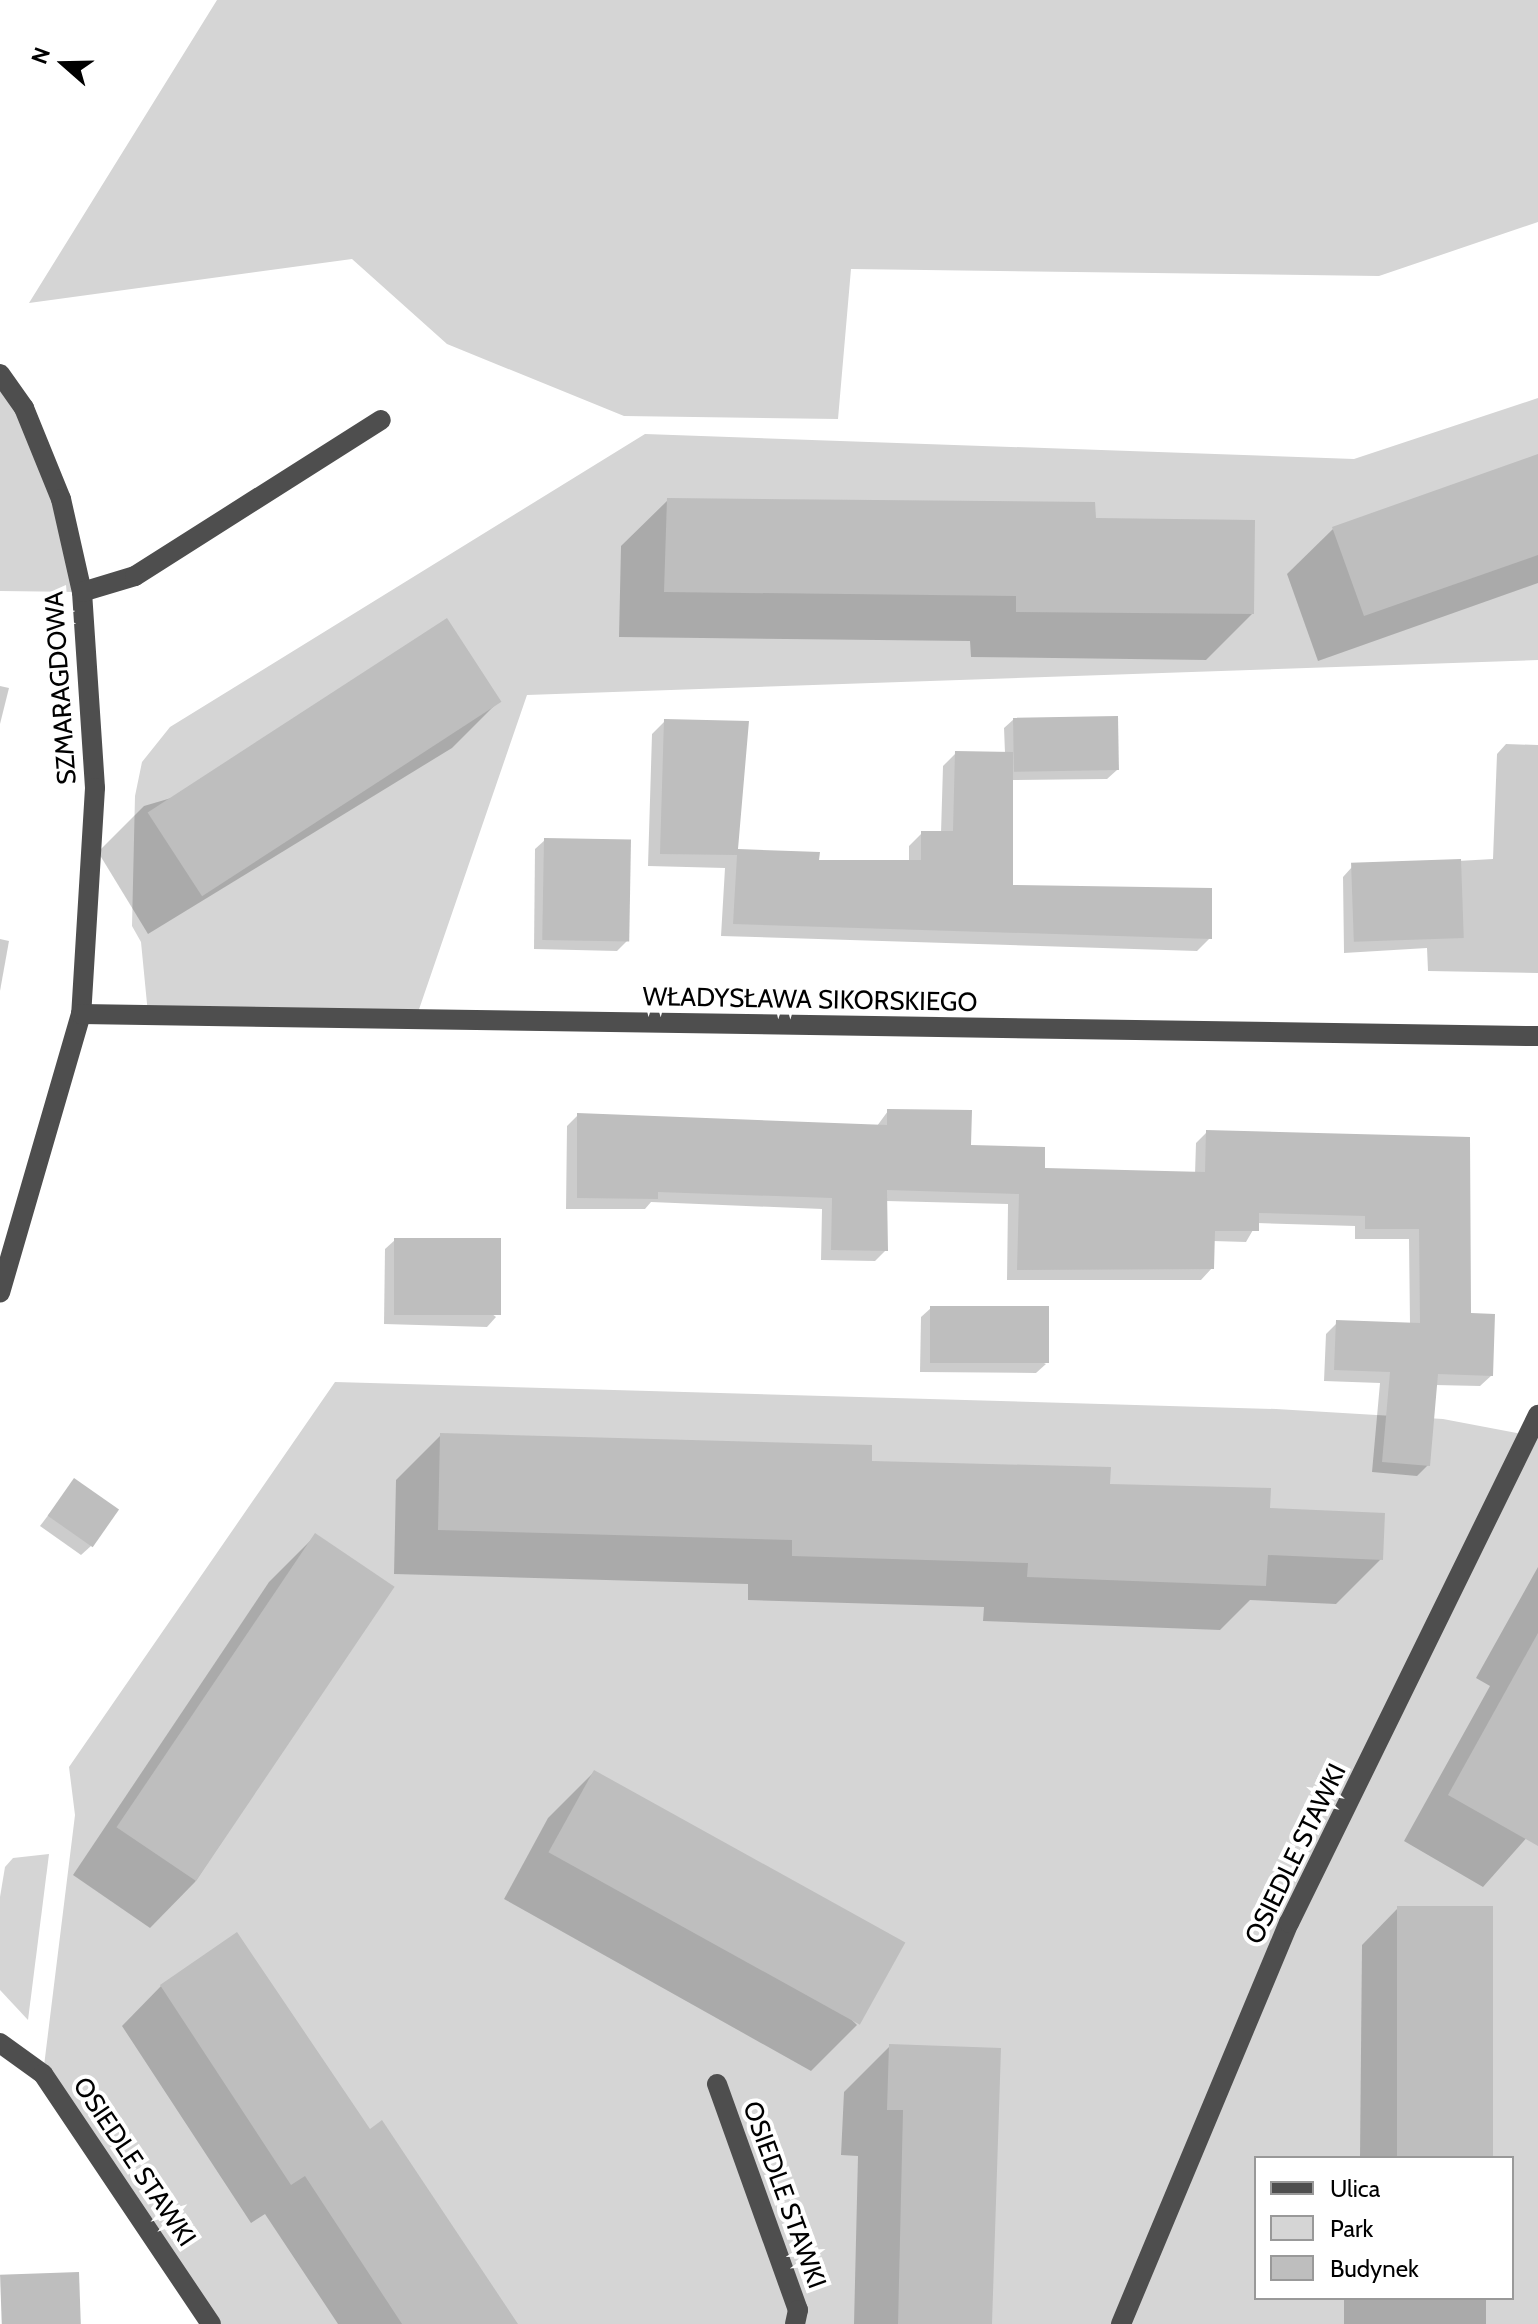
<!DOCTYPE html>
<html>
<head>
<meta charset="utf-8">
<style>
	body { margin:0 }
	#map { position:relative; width:1538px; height:2324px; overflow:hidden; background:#fff; font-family:Cabin,sans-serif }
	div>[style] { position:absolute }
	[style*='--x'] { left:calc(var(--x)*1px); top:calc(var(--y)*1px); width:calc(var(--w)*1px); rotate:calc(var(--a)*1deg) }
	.green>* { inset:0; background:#d5d5d5 }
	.shadow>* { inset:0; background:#0003; transform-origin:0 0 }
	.building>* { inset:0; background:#bebebe; transform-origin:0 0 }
	.minor>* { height:20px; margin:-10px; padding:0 10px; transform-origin:10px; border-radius:10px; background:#4e4e4e }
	span { translate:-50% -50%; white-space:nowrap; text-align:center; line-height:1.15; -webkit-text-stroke:8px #fff; paint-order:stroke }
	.street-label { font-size:26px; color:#000 }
	.legend { position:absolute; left:1254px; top:2156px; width:260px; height:144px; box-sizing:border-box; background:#fff; border:2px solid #999; margin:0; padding:10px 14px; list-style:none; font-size:24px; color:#000 }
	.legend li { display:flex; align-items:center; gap:16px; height:40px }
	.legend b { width:40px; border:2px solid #999 }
	.north { position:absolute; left:24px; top:24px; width:80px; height:80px; -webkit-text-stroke:6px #fff; paint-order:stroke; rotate:290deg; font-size:22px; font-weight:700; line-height:32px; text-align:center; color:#000 }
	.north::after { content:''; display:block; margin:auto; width:28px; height:36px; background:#000; clip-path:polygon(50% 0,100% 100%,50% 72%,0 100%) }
</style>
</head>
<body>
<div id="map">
	<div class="green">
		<i style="clip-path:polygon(217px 0,1538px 0,1538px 222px,1379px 276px,851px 269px,838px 419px,624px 416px,447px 344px,352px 259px,29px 303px)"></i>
		<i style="clip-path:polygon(0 374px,24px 408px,82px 592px,0 591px)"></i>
		<i style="clip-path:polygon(1538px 398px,1538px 660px,527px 695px,415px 1021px,148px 1014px,141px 942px,132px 926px,135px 796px,142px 762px,170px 727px,645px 434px,1354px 459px)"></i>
		<i style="clip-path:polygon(evenodd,335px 1382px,1276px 1409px,1443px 1419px,1538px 1437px,1538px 2324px,211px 2324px,43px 2074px,75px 1815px,69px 1767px,335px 1382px,1256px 2158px,1512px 2158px,1512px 2298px,1256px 2298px,1256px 2158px)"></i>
		<i style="clip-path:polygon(49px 1854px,28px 2020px,0 1990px,0 1897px,5px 1867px,13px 1858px)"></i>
	</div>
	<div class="shadow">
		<i style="clip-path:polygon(1538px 456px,1538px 583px,1318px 661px,1287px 574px,1334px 528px)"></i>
		<i style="clip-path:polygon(668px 500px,1094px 520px,1252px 614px,1206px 660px,971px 657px,970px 641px,619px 637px,621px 546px)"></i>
		<i style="clip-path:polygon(0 686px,9px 688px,0 724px)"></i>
		<i style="clip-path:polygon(498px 702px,452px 748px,148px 934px,98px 852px,144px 806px)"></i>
		<i style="clip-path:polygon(1014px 719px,1117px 770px,1107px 779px,1011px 780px,1011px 887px,1210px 938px,1197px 951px,721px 936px,725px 868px,648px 866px,652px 734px,665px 721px,736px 851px,817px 862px,909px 862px,909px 846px,922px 833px,941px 833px,943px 766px,956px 753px,1005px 753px,1004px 728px)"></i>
		<i style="clip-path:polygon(1506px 744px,1538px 745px,1538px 973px,1428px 971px,1427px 948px,1344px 953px,1343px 877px,1352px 867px,1493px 859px,1497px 754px)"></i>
		<i style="clip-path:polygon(545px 840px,627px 941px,617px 951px,534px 949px,535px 849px)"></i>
		<i style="clip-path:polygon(0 939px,9px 941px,0 991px)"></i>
		<i style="clip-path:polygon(888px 1111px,969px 1147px,1043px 1170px,1195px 1174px,1196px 1143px,1207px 1132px,1468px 1139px,1469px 1315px,1492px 1375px,1480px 1386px,1435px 1385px,1428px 1465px,1417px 1476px,1372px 1472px,1380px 1383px,1324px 1381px,1326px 1334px,1337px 1323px,1410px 1325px,1409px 1239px,1355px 1239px,1355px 1226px,1257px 1223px,1246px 1242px,1213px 1241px,1212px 1268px,1201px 1280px,1007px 1280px,1008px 1204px,886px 1201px,886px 1250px,875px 1261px,821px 1260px,822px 1209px,651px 1202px,645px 1209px,566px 1209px,567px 1126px,578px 1115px,877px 1126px)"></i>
		<i style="clip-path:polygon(395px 1240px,496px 1317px,487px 1327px,384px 1324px,385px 1249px)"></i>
		<i style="clip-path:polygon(931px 1308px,1046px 1364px,1036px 1373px,920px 1372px,921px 1317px)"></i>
		<i style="clip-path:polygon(441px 1435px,870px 1463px,1108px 1486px,1268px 1510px,1381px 1559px,1336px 1604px,1250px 1600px,1220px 1630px,983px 1621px,984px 1607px,748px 1600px,748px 1584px,394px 1574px,396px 1480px)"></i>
		<i style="clip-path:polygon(75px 1480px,91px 1546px,81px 1555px,40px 1526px)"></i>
		<i style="clip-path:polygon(315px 1536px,392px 1586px,195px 1882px,150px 1928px,73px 1875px,269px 1582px)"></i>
		<i style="clip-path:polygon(1538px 1567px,1538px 1825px,1483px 1887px,1404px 1841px,1490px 1686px,1476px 1678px)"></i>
		<i style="clip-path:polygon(594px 1772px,857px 2025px,811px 2071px,504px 1899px,548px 1818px)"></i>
		<i style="clip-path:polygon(1398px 1908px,1488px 2158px,1360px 2158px,1362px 1945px)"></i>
		<i style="clip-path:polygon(161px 1986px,369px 2132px,514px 2324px,338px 2324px,265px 2214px,251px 2223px,122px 2026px)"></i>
		<i style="clip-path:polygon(890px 2046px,990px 2324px,854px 2324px,858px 2156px,841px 2155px,844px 2092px)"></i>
		<i style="left:1344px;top:2298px;width:142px;height:26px"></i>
	</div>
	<div class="building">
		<i style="clip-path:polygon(1538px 454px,1538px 555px,1364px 616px,1332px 527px)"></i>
		<i style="clip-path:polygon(667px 498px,1095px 502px,1096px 518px,1255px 520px,1254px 614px,1016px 612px,1016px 596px,664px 592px)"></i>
		<i style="left:447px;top:618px;width:100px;height:357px;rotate:57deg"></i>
		<i style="left:1118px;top:716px;width:54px;height:105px;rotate:89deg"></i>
		<i style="clip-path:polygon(664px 719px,749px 721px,738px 849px,820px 852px,819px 860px,921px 860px,921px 831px,953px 831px,955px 751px,1013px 752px,1013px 885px,1212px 888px,1212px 939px,733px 924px,737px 855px,660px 854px)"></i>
		<i style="left:544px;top:838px;width:87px;height:102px;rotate:1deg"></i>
		<i style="left:1461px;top:859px;width:79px;height:110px;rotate:88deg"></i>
		<i style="clip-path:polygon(887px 1109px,972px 1110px,971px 1145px,1045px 1147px,1045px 1168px,1205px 1172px,1206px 1130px,1470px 1137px,1471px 1313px,1495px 1314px,1493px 1376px,1438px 1374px,1430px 1466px,1382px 1462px,1390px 1372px,1334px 1370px,1336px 1320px,1420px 1323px,1419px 1229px,1365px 1229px,1365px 1216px,1259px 1213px,1259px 1231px,1215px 1231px,1214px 1269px,1017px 1270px,1019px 1194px,887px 1190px,888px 1251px,831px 1250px,832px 1198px,658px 1192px,658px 1199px,577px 1198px,577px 1113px,887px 1125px)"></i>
		<i style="left:394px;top:1238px;width:107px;height:77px"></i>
		<i style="left:930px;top:1306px;width:119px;height:57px"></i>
		<i style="clip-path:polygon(440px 1433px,872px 1445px,872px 1461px,1111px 1467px,1110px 1484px,1271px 1488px,1270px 1508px,1385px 1513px,1383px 1560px,1268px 1555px,1266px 1586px,1027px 1577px,1028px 1563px,792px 1556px,792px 1540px,438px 1530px)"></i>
		<i style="left:74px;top:1478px;width:55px;height:46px;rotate:35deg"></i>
		<i style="left:315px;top:1533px;width:96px;height:355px;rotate:34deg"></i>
		<i style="clip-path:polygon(1538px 1633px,1538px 1846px,1448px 1795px)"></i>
		<i style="left:594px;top:1770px;width:356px;height:94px;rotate:29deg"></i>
		<i style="left:1397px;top:1906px;width:96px;height:252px"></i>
		<i style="clip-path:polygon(237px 1932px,370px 2129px,382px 2120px,518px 2324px,402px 2324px,305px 2176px,291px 2185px,160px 1985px)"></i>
		<i style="clip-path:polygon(889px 2044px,1001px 2048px,992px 2324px,898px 2324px,903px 2110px,887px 2110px)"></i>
		<i style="left:79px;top:2272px;width:52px;height:79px;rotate:88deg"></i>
	</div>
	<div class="minor">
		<i style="--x:0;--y:374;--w:42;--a:54.8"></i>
		<i style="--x:24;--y:408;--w:98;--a:67.9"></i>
		<i style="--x:61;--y:499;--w:95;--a:77.3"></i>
		<i style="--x:82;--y:592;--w:196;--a:86.2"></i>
		<i style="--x:95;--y:788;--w:226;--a:93.5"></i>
		<i style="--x:81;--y:1014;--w:290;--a:106.2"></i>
		<i style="--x:82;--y:592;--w:55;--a:-16.8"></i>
		<i style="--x:135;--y:576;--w:291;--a:-32.4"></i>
		<i style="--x:81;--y:1014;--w:1457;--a:0.87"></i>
		<i style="--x:0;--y:2043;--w:53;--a:35.8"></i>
		<i style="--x:43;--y:2074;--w:301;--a:56.1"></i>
		<i style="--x:717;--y:2084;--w:240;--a:70.3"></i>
		<i style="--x:798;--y:2310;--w:14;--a:102"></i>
		<i style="--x:1121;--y:2324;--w:435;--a:-67.3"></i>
		<i style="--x:1289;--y:1923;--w:566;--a:-63.89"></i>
	</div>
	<div class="street-label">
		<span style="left:61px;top:688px;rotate:-94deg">SZMARAGDOWA</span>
		<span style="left:810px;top:1000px;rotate:1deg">WŁADYSŁAWA SIKORSKIEGO</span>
		<span style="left:1296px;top:1854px;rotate:-64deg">OSIEDLE STAWKI</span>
		<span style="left:134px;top:2162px;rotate:56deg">OSIEDLE STAWKI</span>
		<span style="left:784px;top:2195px;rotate:70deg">OSIEDLE STAWKI</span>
	</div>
	<ul class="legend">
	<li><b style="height:10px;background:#4e4e4e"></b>Ulica</li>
	<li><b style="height:22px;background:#d5d5d5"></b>Park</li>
	<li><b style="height:22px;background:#bebebe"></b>Budynek</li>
	</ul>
	<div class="north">N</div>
</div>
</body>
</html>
